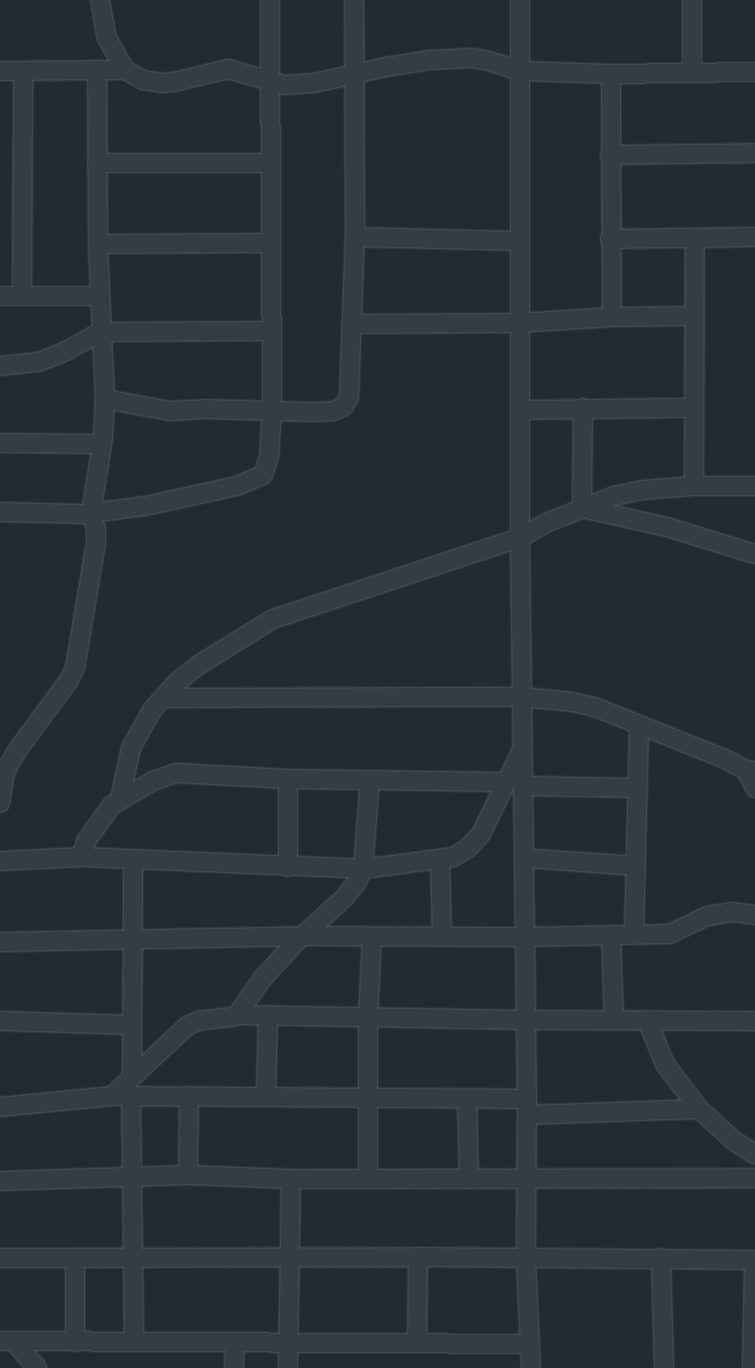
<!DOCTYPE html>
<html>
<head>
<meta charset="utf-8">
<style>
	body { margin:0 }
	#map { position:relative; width:755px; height:1368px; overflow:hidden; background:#202b34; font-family:"Source Sans 3",sans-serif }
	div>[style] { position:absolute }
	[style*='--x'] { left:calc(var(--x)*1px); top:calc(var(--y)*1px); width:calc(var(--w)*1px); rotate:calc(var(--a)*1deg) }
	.roads { filter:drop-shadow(0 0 1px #515b63) drop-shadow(0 0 1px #515b63) }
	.minor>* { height:18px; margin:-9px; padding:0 9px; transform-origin:9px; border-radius:9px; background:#343d45 }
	span { translate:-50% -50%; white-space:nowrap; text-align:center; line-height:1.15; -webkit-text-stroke:4.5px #192229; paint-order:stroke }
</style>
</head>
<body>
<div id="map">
	<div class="roads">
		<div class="minor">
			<i style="--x:100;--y:0;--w:39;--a:80"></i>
			<i style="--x:107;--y:38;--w:37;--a:61"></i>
			<i style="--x:125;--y:70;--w:21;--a:29"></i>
			<i style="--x:143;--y:80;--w:18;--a:9"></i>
			<i style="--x:161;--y:83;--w:13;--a:-4"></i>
			<i style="--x:174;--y:82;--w:56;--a:-13.5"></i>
			<i style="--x:228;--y:69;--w:58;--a:15.9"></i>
			<i style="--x:284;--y:85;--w:30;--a:-4"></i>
			<i style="--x:314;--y:83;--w:74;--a:-12.5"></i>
			<i style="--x:386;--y:67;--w:45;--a:-9"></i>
			<i style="--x:430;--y:60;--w:41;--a:-2.8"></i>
			<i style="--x:471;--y:58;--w:15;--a:8"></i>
			<i style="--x:486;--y:60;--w:36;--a:18"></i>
			<i style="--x:520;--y:71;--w:91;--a:1.9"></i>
			<i style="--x:611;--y:74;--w:144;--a:-0.8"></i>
			<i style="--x:520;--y:0;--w:538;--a:90"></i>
			<i style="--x:520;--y:538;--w:561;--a:89.29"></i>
			<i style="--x:527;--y:1099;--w:160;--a:90.4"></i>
			<i style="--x:526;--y:1259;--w:109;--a:87.4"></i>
			<i style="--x:0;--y:71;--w:125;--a:-0.5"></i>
			<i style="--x:692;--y:73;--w:73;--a:-90"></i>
			<i style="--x:611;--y:74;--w:243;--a:89.8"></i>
			<i style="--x:610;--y:155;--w:145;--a:-0.8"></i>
			<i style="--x:97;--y:163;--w:173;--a:0"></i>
			<i style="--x:355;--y:237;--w:163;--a:1.4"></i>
			<i style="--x:610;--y:239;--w:145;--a:-0.8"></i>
			<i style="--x:98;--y:244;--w:173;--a:-0.3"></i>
			<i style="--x:0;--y:296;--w:99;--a:0"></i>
			<i style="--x:22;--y:296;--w:224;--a:-89.7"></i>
			<i style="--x:351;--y:324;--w:168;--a:-0.3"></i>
			<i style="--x:519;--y:323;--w:93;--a:-3.7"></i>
			<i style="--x:612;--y:317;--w:82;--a:-0.7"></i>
			<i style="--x:0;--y:366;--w:39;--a:-6"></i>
			<i style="--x:39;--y:362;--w:29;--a:-22"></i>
			<i style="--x:66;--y:351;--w:39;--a:-29"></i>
			<i style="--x:100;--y:332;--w:172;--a:-0.3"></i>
			<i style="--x:105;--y:399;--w:65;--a:10.6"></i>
			<i style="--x:169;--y:411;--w:36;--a:-3"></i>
			<i style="--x:205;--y:409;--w:106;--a:1.6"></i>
			<i style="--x:311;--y:412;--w:23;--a:-2"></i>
			<i style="--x:334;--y:411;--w:11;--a:-27"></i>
			<i style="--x:344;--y:406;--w:10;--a:-61"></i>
			<i style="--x:349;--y:397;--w:160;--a:-87.9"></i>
			<i style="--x:355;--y:237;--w:237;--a:-90.2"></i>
			<i style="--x:583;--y:408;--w:100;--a:90.6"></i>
			<i style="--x:582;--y:508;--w:87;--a:12.6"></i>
			<i style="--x:667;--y:527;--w:92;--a:17.1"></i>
			<i style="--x:520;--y:410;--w:174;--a:-0.7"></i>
			<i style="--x:0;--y:443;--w:102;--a:0.6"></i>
			<i style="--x:694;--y:486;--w:247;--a:-89.8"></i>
			<i style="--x:0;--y:512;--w:84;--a:1.4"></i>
			<i style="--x:84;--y:514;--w:62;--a:-7.5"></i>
			<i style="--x:145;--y:506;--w:94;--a:-12.3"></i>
			<i style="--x:237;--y:486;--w:28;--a:-23"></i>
			<i style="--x:263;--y:475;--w:19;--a:-72"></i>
			<i style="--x:269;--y:457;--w:47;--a:-86.3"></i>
			<i style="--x:272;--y:410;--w:410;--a:-90.3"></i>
			<i style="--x:163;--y:698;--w:359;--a:-0.2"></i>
			<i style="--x:522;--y:697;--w:51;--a:5.6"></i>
			<i style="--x:573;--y:702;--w:23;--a:13"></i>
			<i style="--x:595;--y:707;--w:140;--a:21.8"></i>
			<i style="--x:725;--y:759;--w:24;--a:28"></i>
			<i style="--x:746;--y:770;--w:9;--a:6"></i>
			<i style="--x:746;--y:770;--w:20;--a:63"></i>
			<i style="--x:288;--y:779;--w:88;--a:90"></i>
			<i style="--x:523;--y:786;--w:114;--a:1"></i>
			<i style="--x:120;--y:799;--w:52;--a:-77.8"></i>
			<i style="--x:131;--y:748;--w:43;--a:-61.1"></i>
			<i style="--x:152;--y:710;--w:38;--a:-48"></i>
			<i style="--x:177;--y:682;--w:29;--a:-38"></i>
			<i style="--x:200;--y:664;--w:86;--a:-31.7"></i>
			<i style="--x:273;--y:619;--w:260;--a:-18.2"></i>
			<i style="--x:520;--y:538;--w:30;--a:-30"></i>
			<i style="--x:546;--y:523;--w:73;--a:-21.7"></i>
			<i style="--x:614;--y:496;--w:29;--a:-12"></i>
			<i style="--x:642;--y:490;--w:52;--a:-4.4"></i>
			<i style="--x:694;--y:486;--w:61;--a:0"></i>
			<i style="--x:0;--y:803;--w:31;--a:-81"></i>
			<i style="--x:5;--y:772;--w:23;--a:-61"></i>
			<i style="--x:16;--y:752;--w:89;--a:-53.6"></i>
			<i style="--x:69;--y:680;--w:13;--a:-63"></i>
			<i style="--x:75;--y:668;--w:127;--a:-80.5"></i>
			<i style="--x:96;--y:543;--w:14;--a:-90"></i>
			<i style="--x:96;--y:529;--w:17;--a:-107"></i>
			<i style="--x:91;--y:513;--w:76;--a:-80.9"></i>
			<i style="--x:103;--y:438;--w:39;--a:-87"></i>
			<i style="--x:105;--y:399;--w:155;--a:-92.6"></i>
			<i style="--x:98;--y:244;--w:174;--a:-90.3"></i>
			<i style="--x:82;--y:857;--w:16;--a:-76"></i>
			<i style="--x:86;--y:841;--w:44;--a:-54.2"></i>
			<i style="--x:112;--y:805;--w:48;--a:-30.3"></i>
			<i style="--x:153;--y:781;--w:24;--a:-19"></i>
			<i style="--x:176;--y:773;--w:112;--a:3.1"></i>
			<i style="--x:288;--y:779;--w:218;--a:0.8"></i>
			<i style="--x:524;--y:858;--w:111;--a:4.1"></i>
			<i style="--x:440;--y:860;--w:76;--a:88.5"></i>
			<i style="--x:0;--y:861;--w:82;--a:-2.8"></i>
			<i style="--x:82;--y:857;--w:281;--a:2.4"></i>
			<i style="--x:363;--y:869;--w:91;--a:-7.6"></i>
			<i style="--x:453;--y:857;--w:17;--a:-31"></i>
			<i style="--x:468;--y:848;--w:19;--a:-47"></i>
			<i style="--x:481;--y:834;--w:91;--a:-64"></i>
			<i style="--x:634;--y:934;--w:208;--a:-88.6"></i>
			<i style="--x:611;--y:935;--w:85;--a:88"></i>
			<i style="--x:0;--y:942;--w:304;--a:-1.1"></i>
			<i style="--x:304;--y:936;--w:221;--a:0.3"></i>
			<i style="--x:525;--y:937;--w:145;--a:-1.2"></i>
			<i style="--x:670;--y:934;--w:41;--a:-25.9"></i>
			<i style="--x:707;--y:916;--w:24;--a:-9"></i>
			<i style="--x:731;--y:912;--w:24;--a:7"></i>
			<i style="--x:237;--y:1015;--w:44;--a:-55.2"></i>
			<i style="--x:262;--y:979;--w:50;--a:-47.4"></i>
			<i style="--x:296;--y:942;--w:65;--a:-42.5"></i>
			<i style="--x:344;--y:898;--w:21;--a:-51"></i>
			<i style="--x:357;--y:882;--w:14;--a:-65"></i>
			<i style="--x:363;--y:869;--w:89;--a:-85.5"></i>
			<i style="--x:647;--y:1020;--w:48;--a:67.8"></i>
			<i style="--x:665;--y:1064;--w:56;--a:52.9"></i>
			<i style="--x:699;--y:1109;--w:47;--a:42.4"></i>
			<i style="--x:734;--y:1141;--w:25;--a:32"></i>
			<i style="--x:0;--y:1021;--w:132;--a:1.7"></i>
			<i style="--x:132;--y:1076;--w:215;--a:-89.7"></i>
			<i style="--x:112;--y:1096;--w:103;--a:-43"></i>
			<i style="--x:187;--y:1026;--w:12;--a:-24"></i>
			<i style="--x:198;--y:1021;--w:34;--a:-7"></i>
			<i style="--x:232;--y:1017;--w:5;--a:-22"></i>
			<i style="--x:237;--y:1015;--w:289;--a:1"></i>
			<i style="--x:526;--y:1020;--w:229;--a:0.3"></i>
			<i style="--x:131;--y:1096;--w:246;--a:89.3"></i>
			<i style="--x:266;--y:1097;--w:82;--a:-88.6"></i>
			<i style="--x:467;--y:1100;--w:78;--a:88.5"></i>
			<i style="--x:0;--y:1107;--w:113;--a:-5.6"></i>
			<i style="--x:112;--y:1096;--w:415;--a:0.4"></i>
			<i style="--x:527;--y:1115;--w:172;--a:-2"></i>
			<i style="--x:188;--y:1175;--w:79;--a:-89.3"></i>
			<i style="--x:368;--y:1177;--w:160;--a:-90"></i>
			<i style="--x:368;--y:1017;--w:80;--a:-87.1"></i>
			<i style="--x:0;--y:1181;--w:188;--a:-1.8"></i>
			<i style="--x:188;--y:1175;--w:103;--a:2.2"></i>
			<i style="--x:291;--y:1179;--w:464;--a:-0.1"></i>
			<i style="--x:0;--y:1258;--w:418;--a:-0.1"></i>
			<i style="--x:418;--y:1257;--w:337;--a:0.5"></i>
			<i style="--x:661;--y:1258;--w:110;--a:88.4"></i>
			<i style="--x:0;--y:1341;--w:529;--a:0.32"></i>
			<i style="--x:13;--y:1341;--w:36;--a:48"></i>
			<i style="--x:75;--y:1342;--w:84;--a:-90"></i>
			<i style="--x:417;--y:1343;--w:86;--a:-89.3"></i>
			<i style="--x:234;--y:1368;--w:26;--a:-88"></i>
			<i style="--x:288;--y:1368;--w:189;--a:-89.1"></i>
			<i style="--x:752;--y:1368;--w:108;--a:-88.9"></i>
		</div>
	</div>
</div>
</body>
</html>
